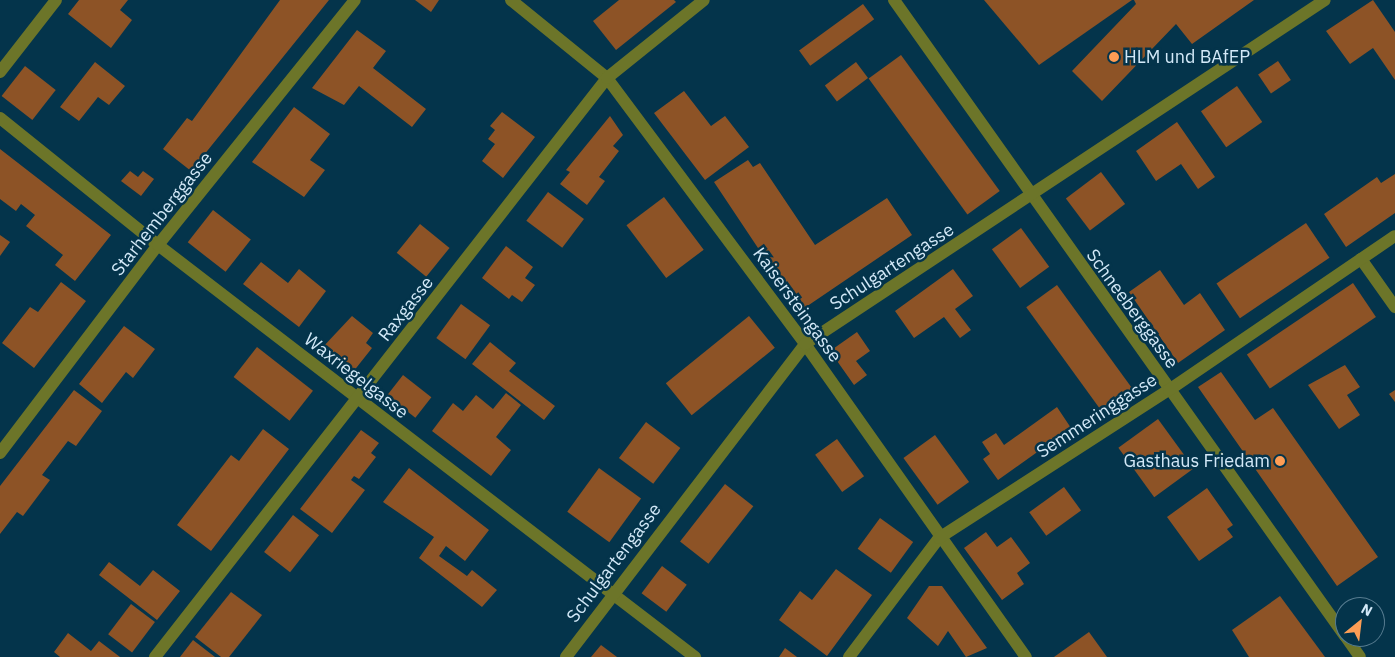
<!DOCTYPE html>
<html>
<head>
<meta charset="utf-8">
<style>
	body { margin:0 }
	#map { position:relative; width:1395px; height:657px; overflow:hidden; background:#04344b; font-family:"IBM Plex Sans",sans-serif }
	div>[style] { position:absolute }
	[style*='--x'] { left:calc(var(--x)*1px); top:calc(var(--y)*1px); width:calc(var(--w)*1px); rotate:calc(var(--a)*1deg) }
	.building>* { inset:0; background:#8d5326; transform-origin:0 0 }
	.minor>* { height:12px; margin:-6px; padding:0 6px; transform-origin:6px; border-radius:6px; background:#6c7529 }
	.dots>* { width:14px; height:14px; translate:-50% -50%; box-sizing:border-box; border:2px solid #04344b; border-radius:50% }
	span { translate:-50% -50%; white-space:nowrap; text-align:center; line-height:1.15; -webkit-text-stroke:5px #04344b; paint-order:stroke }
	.poi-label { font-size:18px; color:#d3e9f8 }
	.left { translate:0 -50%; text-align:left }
	.right { translate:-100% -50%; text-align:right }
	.street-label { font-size:18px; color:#d3e9f8 }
	.north { position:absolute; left:1335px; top:597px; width:50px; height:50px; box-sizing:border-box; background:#04344b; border:1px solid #577c90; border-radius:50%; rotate:29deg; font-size:14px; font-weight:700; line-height:20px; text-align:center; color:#d3e9f8 }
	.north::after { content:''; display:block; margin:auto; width:18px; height:22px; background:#fd9d55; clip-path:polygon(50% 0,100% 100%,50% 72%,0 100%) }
</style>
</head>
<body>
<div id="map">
	<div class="building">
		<i style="clip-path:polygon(79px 0,128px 0,120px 10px,132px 20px,111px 48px,68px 14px)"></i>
		<i style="clip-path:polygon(280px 0,329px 0,191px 171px,163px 149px,187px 118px,192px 121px)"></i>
		<i style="clip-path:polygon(415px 0,439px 0,431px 12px)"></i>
		<i style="clip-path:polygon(619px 0,674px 0,676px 2px,616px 50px,593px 21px)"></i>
		<i style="clip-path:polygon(984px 0,1132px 0,1039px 65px)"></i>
		<i style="clip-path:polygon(1134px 0,1254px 0,1192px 44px,1176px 24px,1102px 101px,1072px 71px,1136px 4px)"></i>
		<i style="clip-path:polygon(1373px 0,1395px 32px,1395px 80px,1373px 48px,1350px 64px,1326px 31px)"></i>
		<i style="left:863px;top:4px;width:19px;height:79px;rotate:54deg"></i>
		<i style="clip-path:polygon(357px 30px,386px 51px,373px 68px,426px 109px,412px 127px,359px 86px,344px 105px,312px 88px)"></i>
		<i style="left:901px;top:55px;width:168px;height:40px;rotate:54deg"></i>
		<i style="left:1278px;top:61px;width:23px;height:24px;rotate:56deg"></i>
		<i style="clip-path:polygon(95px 62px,125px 86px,109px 105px,98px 97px,79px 121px,60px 107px)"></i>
		<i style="left:856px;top:62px;width:20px;height:39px;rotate:53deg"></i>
		<i style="left:25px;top:66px;width:39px;height:38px;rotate:38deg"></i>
		<i style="left:1237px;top:86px;width:44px;height:44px;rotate:55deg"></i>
		<i style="clip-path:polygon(684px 91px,711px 126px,725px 116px,749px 147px,705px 180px,654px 113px)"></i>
		<i style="clip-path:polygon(294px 107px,330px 134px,310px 160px,325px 170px,304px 197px,252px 162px)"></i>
		<i style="clip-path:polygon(502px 112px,535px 137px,503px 178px,482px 161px,495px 144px,488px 139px,495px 130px,490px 126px)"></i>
		<i style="clip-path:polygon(610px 116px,623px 135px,613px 146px,619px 151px,599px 177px,605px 181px,587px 205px,560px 184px,570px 172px,566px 170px)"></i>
		<i style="clip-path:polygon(1177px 122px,1215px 177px,1198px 189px,1181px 164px,1156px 181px,1136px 151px)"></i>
		<i style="clip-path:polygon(0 149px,111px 235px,75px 281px,55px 265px,63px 255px,26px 226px,35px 215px,21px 204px,16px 211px,0 199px)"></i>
		<i style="clip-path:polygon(748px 160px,753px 167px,760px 163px,815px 245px,887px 198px,912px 235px,800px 311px,714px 182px)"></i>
		<i style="clip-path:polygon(130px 171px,138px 177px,143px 171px,154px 179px,141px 196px,121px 181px)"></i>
		<i style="left:1101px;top:172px;width:40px;height:44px;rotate:53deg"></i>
		<i style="clip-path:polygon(1395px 174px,1395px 213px,1346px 247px,1324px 214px,1377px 177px,1381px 183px)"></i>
		<i style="left:548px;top:192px;width:45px;height:36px;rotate:37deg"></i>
		<i style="left:664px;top:197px;width:66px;height:47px;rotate:53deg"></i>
		<i style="left:213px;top:210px;width:48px;height:41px;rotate:38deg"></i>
		<i style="left:1306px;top:223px;width:42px;height:108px;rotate:56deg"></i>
		<i style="left:420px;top:224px;width:38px;height:37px;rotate:39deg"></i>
		<i style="left:1021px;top:228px;width:48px;height:36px;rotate:54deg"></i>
		<i style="clip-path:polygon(0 235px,10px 242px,0 256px)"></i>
		<i style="clip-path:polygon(506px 246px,533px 267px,525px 278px,535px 285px,522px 302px,512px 295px,509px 299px,482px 278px)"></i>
		<i style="clip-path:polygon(261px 262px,288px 283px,299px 269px,326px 291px,299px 327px,243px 284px)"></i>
		<i style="clip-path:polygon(953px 269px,973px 296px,955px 309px,971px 330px,960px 338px,944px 317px,914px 338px,895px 311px)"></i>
		<i style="clip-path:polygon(1160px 270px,1184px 305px,1200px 293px,1225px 330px,1178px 363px,1129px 292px)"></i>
		<i style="clip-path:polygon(61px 282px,86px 301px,34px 368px,2px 343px,30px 307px,38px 312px)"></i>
		<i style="left:1353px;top:283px;width:41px;height:128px;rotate:56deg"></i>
		<i style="left:1057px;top:285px;width:129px;height:38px;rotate:54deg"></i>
		<i style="left:461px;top:304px;width:36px;height:42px;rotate:36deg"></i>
		<i style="clip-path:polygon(352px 316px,373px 333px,366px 343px,372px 348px,353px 372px,322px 348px)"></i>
		<i style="left:749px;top:316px;width:41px;height:107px;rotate:51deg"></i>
		<i style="clip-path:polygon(124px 326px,155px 349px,133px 378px,126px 372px,102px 403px,79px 384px)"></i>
		<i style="clip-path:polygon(857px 332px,870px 351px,856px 361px,867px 375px,854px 385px,830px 351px)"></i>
		<i style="clip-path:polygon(490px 342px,516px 363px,509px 371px,555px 406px,544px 420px,472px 364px)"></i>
		<i style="left:257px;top:347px;width:71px;height:38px;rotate:38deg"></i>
		<i style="clip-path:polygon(1345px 365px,1360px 387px,1347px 395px,1360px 415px,1339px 429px,1308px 385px)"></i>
		<i style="clip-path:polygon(1221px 372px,1255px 420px,1273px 408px,1378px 557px,1337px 586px,1198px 387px)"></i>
		<i style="left:403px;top:375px;width:36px;height:26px;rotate:38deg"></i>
		<i style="clip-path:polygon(74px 390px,102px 411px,76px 446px,68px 441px,42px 475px,50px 480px,23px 516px,17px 512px,0 534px,0 486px)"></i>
		<i style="clip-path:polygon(1395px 390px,1395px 402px,1389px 394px)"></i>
		<i style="clip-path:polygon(506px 393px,521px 405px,496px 437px,511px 450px,491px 476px,432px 431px,453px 403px,463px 411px,476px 395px,493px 409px)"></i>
		<i style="clip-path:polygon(1057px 407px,1071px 428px,998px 480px,983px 459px,990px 454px,982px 442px,996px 433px,1004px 445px)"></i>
		<i style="left:1158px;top:419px;width:61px;height:49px;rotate:54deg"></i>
		<i style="left:646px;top:422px;width:43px;height:45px;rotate:37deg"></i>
		<i style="clip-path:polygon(263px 429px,289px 449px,211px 551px,177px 525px,231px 455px,239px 461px)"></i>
		<i style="clip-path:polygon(361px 430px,379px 443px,371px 453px,376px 457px,359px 479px,354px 476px,351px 480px,365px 490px,332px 533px,300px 509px)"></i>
		<i style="left:935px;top:435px;width:58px;height:39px;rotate:54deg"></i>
		<i style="left:837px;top:439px;width:46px;height:27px;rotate:54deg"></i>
		<i style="clip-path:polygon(409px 468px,489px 530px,465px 561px,446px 546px,439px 556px,467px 576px,472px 570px,497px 590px,482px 607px,419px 558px,434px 537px,383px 502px)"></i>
		<i style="left:599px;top:468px;width:52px;height:54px;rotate:36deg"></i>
		<i style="left:725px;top:484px;width:36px;height:73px;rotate:38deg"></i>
		<i style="left:1064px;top:487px;width:29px;height:43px;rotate:54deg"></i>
		<i style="clip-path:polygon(1207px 488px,1233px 525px,1227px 529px,1233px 537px,1199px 561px,1167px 517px)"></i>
		<i style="left:293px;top:515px;width:33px;height:47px;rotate:38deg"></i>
		<i style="left:880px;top:518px;width:41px;height:38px;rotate:36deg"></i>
		<i style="clip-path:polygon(986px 532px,997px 547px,1011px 537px,1030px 563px,1017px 573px,1024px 584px,1002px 600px,964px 548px)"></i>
		<i style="clip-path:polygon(109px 562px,140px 586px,153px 570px,180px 591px,157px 620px,99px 575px)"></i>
		<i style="left:662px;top:566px;width:31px;height:34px;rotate:37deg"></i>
		<i style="clip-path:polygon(836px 569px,872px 595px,827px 656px,779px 620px,800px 591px,812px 600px)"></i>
		<i style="clip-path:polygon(929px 586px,942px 586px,987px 648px,966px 657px,948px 631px,938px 646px,907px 618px)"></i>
		<i style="clip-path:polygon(231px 592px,262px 615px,229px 657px,221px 657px,195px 637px)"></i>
		<i style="clip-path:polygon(1280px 596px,1325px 657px,1249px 657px,1232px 630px)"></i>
		<i style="left:131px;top:604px;width:30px;height:38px;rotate:37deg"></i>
		<i style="clip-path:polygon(1089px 632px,1107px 657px,1054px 657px)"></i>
		<i style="clip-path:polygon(68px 633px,91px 651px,99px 641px,120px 657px,60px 657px,54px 652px)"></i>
		<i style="clip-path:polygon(193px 640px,215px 657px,180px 657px)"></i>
		<i style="clip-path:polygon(601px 645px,617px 657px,591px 657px)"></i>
		<i style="clip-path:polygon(785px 648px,797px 657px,779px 657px)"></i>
	</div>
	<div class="minor">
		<i style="--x:511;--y:0;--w:124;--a:39.1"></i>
		<i style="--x:607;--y:78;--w:332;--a:53.3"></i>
		<i style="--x:805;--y:344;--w:383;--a:54.8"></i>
		<i style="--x:894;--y:0;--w:780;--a:54.66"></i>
		<i style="--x:0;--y:72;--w:91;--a:-52.1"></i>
		<i style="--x:0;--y:118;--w:203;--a:38.8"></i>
		<i style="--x:158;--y:245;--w:677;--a:37.5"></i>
		<i style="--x:1361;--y:259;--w:59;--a:54.7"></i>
		<i style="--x:0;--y:453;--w:261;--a:-52.8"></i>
		<i style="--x:158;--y:245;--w:314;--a:-51.2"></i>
		<i style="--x:1346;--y:637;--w:24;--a:55"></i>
		<i style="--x:155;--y:657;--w:735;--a:-52.02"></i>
		<i style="--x:607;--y:78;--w:124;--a:-38.8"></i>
		<i style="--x:566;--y:657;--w:394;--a:-52.6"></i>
		<i style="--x:805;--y:344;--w:623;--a:-33.49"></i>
		<i style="--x:849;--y:657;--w:149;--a:-52.9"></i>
		<i style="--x:939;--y:538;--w:274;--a:-32.8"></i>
		<i style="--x:1169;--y:390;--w:273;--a:-34.3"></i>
	</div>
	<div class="dots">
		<i style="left:1114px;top:57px;background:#fd9d55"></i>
		<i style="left:1280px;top:461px;background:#fd9d55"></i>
	</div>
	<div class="poi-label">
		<span class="left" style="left:1124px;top:57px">HLM und BAfEP</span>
		<span class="right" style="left:1270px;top:461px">Gasthaus Friedam</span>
	</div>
	<div class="street-label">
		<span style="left:162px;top:214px;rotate:-52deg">Starhemberggasse</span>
		<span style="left:892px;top:267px;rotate:-33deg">Schulgartengasse</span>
		<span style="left:797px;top:305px;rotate:54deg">Kaisersteingasse</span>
		<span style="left:406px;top:309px;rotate:-52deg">Raxgasse</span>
		<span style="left:1132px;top:309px;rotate:54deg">Schneeberggasse</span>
		<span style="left:356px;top:376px;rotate:38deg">Waxriegelgasse</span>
		<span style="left:1097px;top:416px;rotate:-33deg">Semmeringgasse</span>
		<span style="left:614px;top:563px;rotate:-53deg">Schulgartengasse</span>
	</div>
	<div class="north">N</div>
</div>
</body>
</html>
